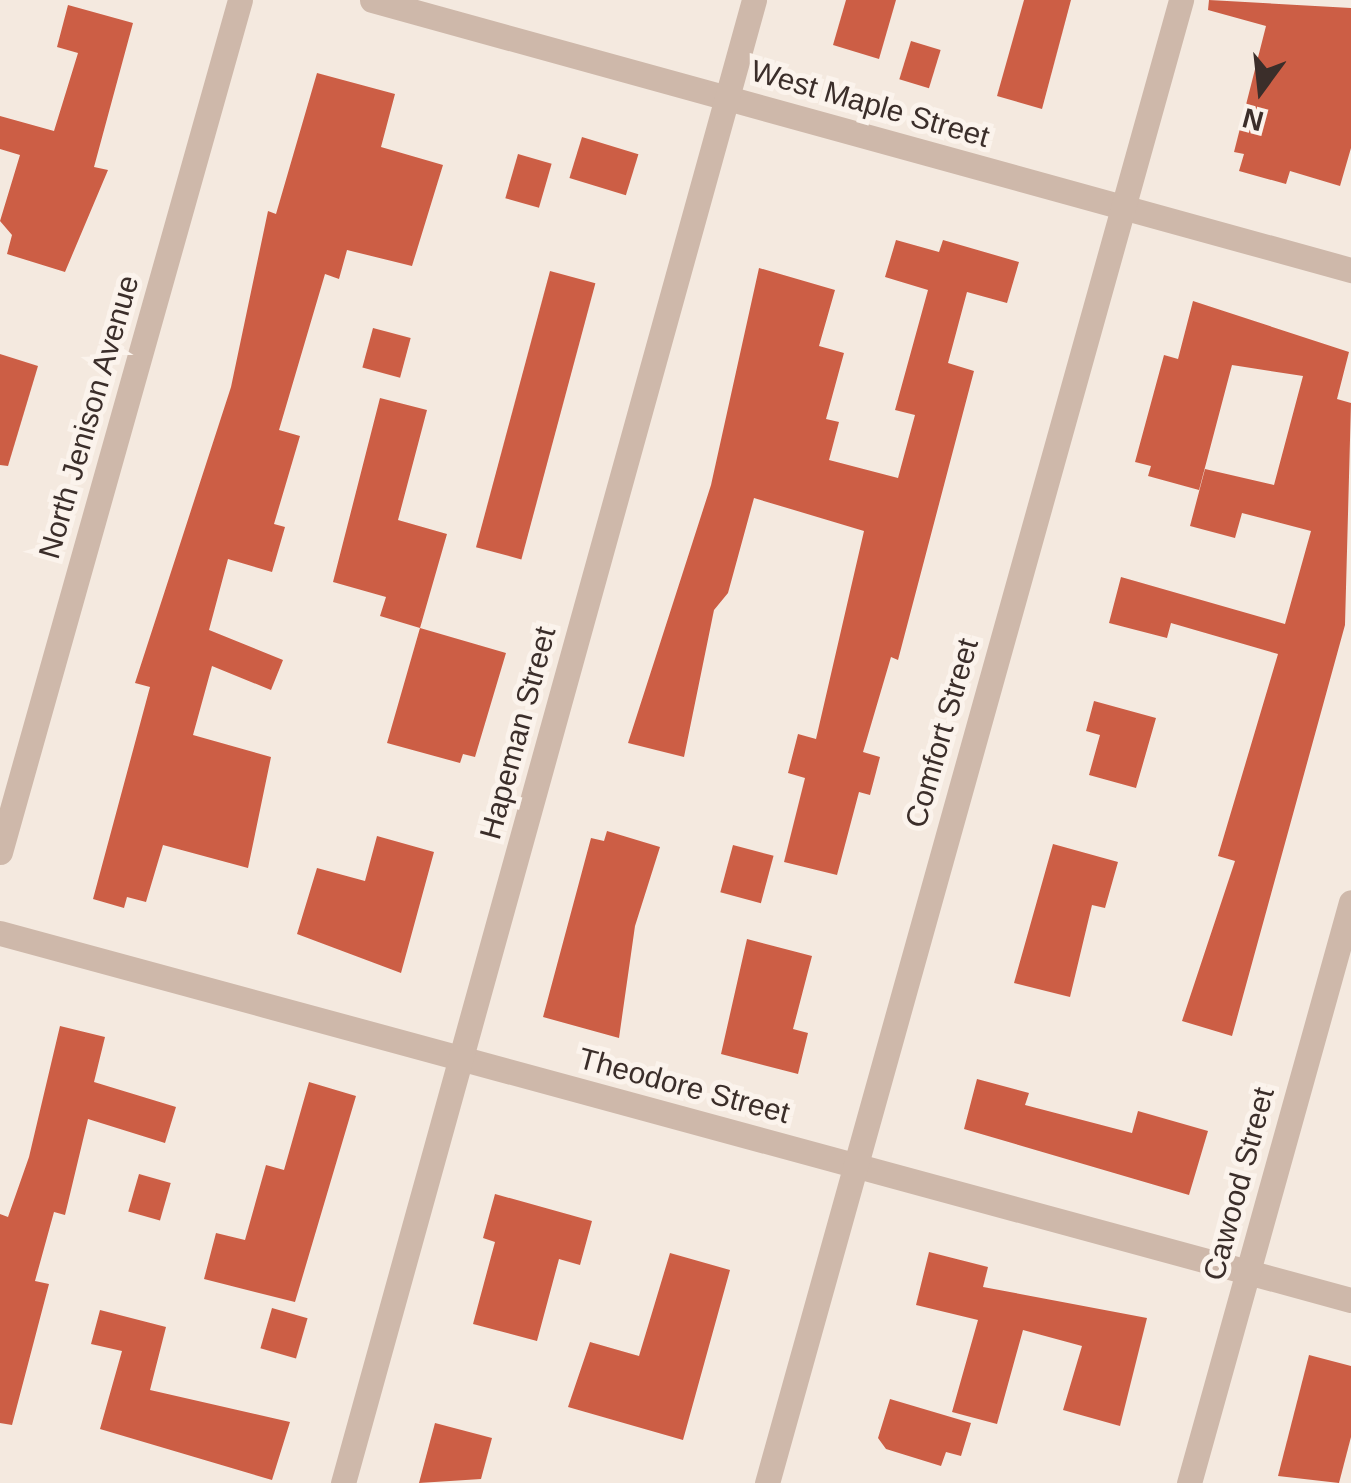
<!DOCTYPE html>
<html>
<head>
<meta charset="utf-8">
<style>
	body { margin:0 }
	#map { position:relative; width:1351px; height:1483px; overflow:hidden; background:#f4e9df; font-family:Helvetica,sans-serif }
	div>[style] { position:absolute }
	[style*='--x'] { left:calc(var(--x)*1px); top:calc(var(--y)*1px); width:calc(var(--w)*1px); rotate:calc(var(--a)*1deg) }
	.building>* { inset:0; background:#cc5e45; transform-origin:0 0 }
	.minor>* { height:25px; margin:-12.5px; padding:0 12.5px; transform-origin:12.5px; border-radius:12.5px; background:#ceb8aa }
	span { translate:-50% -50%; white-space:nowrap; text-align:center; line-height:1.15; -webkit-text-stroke:10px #fbf3ec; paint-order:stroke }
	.street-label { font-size:30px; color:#3b2e2a }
	.north { position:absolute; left:1211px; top:40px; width:100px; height:100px; -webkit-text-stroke:8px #fbf3ec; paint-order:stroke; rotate:195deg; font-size:28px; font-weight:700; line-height:40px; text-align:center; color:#3b2e2a }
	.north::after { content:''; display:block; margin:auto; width:35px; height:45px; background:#3b2e2a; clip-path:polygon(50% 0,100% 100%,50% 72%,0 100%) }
</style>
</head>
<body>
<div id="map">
	<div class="building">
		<i style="clip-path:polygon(846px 0,896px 0,879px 59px,833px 45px)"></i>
		<i style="clip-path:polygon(1024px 0,1071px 0,1042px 109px,997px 96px)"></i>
		<i style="clip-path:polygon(1209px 0,1351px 8px,1351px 148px,1340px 186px,1290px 171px,1286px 184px,1239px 171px,1244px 154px,1234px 152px,1266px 26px,1208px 10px)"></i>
		<i style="clip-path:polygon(68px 5px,133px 23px,94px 167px,108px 170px,65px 272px,7px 254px,12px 235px,0 221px,20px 155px,0 149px,0 116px,54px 131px,78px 53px,57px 47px)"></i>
		<i style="left:911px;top:41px;width:31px;height:40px;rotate:17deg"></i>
		<i style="clip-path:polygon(317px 73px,395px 94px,381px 147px,443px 165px,412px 266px,347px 250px,339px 279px,325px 274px,279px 430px,300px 436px,274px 524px,285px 527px,272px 572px,228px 559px,209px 630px,283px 660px,271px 690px,212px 666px,193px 735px,271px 757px,248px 868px,163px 845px,146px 902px,127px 897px,124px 908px,93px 899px,150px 687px,135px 683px,231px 387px,268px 211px,276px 214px)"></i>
		<i style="left:582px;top:137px;width:59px;height:43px;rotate:17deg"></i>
		<i style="left:518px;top:154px;width:35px;height:46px;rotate:16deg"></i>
		<i style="clip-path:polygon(896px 240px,939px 252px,943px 240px,1019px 262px,1007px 303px,967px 292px,948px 363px,974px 371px,898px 660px,891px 657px,863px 752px,880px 757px,870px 795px,859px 792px,837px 875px,784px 862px,805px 778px,788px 773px,798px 734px,816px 739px,864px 531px,754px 498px,728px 593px,714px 610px,684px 757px,628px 743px,711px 485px,759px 268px,835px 290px,819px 346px,844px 353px,826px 419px,839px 422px,829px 460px,898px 478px,915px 415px,895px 410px,928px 290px,885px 277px)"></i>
		<i style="left:550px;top:271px;width:47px;height:286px;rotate:15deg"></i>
		<i style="clip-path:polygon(1193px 301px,1349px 352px,1337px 399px,1351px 403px,1345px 625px,1232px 1036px,1182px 1021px,1235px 861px,1218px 856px,1278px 654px,1171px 623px,1167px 638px,1109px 623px,1121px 577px,1285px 624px,1311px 531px,1242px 513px,1235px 538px,1190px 526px,1205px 469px,1274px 485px,1303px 376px,1232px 365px,1199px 490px,1148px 476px,1151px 466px,1135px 462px,1164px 355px,1178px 359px)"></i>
		<i style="left:373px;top:328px;width:39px;height:41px;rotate:15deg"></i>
		<i style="clip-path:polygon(0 354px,38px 366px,8px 466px,0 465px)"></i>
		<i style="clip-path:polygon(380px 398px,427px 410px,398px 520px,447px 534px,420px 628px,380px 616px,386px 597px,333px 582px)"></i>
		<i style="clip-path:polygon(420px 628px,506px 653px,475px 757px,463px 754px,460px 763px,387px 743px)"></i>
		<i style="clip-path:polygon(1094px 701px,1156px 718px,1136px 788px,1089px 775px,1100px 735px,1086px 731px)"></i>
		<i style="clip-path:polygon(607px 831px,660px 847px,635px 926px,619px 1038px,543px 1017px,591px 838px,604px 841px)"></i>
		<i style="clip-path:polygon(377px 836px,434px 852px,401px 973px,297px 934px,317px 868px,365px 881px)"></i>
		<i style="clip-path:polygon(1053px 844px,1118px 862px,1105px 908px,1092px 905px,1070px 997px,1014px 983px)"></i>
		<i style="left:733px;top:845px;width:42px;height:49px;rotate:15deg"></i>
		<i style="clip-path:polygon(747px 939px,812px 956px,793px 1029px,808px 1033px,798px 1074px,721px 1054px)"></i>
		<i style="clip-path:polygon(60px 1026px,105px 1037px,94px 1082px,176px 1107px,165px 1143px,88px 1119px,65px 1215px,54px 1212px,35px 1281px,49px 1284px,12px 1425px,0 1423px,0 1214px,8px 1217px,29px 1157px)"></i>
		<i style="clip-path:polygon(977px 1079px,1029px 1093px,1025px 1105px,1132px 1133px,1138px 1111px,1208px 1131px,1189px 1195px,964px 1129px)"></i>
		<i style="clip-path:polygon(309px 1082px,356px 1096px,295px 1302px,204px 1279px,216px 1233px,245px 1240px,266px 1165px,284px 1170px)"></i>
		<i style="left:139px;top:1174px;width:33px;height:39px;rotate:16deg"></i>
		<i style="clip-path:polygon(495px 1194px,592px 1221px,580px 1265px,559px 1259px,537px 1341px,473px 1324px,495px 1242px,483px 1238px)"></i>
		<i style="clip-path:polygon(929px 1252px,988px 1267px,983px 1287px,1147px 1318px,1120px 1426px,1063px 1410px,1082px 1346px,1023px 1330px,997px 1424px,952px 1412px,978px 1320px,916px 1305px)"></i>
		<i style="clip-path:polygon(670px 1253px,730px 1270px,683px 1440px,568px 1407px,590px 1342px,639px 1356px)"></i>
		<i style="left:272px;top:1308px;width:37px;height:42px;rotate:16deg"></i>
		<i style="clip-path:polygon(100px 1310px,166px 1327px,150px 1390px,290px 1422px,272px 1480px,100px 1429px,122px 1351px,91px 1344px)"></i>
		<i style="clip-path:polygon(1309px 1355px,1351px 1366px,1351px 1437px,1339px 1483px,1278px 1476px)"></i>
		<i style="clip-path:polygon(890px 1399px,971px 1423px,961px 1456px,946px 1452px,941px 1466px,886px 1449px,878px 1438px)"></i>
		<i style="clip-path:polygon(435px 1423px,492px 1438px,481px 1479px,419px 1483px)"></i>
	</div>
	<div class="minor">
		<i style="--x:372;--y:0;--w:1016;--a:15.42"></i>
		<i style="--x:0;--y:852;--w:885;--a:-74.27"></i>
		<i style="--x:0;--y:933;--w:1400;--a:15.2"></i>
		<i style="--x:343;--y:1483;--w:1539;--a:-74.51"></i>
		<i style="--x:767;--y:1483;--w:1540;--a:-74.4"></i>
		<i style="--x:1189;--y:1483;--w:603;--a:-74.42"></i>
	</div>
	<div class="street-label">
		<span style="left:870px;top:104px;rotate:16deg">West Maple Street</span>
		<span style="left:89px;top:417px;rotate:-74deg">North Jenison Avenue</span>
		<span style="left:518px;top:733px;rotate:-75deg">Hapeman Street</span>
		<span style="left:942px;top:733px;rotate:-74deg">Comfort Street</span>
		<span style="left:684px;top:1086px;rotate:15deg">Theodore Street</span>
		<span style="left:1239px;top:1184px;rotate:-75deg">Cawood Street</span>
	</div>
	<div class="north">N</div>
</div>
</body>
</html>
